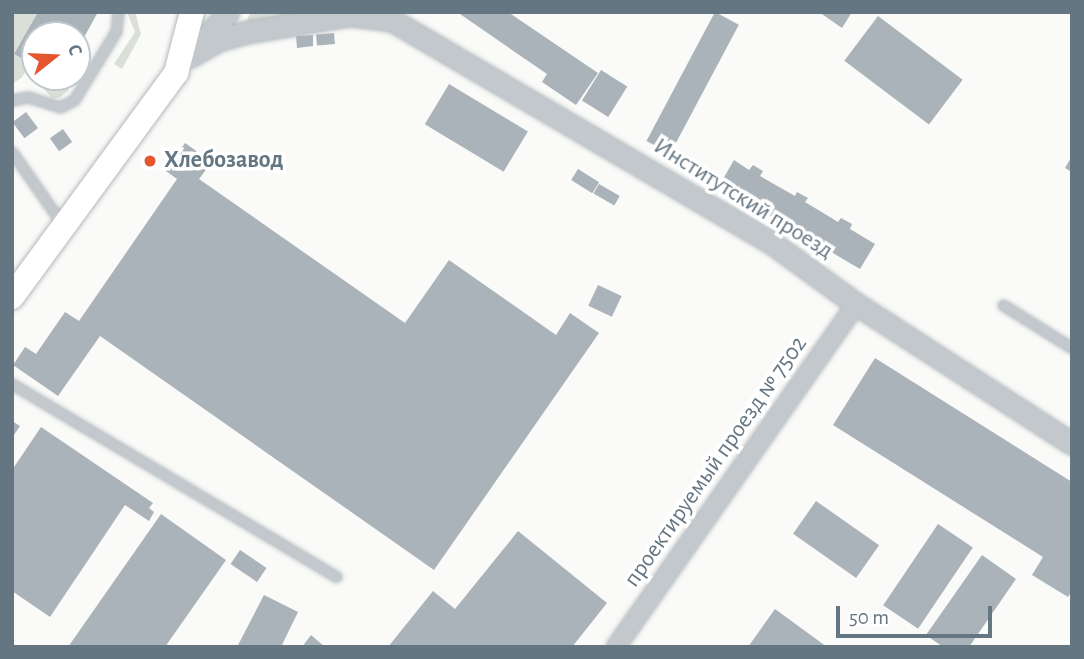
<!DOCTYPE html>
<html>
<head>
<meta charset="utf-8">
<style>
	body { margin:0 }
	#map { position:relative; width:1084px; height:659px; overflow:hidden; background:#fafaf8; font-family:"Alegreya Sans",sans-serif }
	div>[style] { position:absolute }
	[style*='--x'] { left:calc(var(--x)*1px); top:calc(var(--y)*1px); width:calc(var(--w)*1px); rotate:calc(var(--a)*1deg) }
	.green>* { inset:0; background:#dadfd7 }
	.building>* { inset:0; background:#aab3b9; transform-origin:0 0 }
	.roads { filter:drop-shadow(0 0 2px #b3babf) drop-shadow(0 0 2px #b3babf) }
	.service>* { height:9px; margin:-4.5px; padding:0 4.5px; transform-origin:4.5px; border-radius:4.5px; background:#c3c8cc }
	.minor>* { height:18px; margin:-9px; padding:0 9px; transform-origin:9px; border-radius:9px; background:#c3c8cc }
	.tertiary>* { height:21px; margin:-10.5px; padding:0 10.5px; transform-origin:10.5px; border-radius:10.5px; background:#c3c8cc }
	.secondary>* { height:24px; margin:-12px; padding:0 12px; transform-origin:12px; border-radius:12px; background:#fff }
	.dots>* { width:19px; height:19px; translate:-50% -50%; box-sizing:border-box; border:4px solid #fff; border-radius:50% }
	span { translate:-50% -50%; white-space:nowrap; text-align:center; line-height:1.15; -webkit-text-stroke:7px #fff; paint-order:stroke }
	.poi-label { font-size:24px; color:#657683; font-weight:700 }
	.left { translate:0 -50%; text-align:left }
	.street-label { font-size:24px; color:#657683 }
	.frame { position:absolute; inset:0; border:14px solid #657683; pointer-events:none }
	.north { position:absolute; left:21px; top:21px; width:70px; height:70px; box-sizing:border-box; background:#fff; border:2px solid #c1c8cd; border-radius:50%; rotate:72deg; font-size:19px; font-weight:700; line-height:28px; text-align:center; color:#657683 }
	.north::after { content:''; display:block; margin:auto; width:24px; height:32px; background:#e4572e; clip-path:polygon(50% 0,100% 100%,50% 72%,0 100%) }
	.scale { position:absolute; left:836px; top:606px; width:156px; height:32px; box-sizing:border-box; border:4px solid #657683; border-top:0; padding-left:9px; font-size:21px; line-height:24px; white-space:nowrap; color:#657683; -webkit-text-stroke:5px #fff; paint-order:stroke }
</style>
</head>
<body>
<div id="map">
	<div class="green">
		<i style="clip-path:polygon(12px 12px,38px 12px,14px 54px,31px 64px,21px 78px,12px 84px)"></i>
		<i style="clip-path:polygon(127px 12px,135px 12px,141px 34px,122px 69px,114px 64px,135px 32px)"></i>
		<i style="clip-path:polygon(251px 12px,322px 12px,245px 24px)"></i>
		<i style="clip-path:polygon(42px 77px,59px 80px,66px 77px,69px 90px,59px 98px,52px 98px,42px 87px)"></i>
	</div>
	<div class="building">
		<i style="clip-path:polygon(38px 12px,98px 12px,77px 50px,77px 35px,35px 35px,35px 66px,14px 54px)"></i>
		<i style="clip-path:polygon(457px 12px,508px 12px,598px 73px,576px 105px,542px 82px,547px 74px)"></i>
		<i style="left:715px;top:12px;width:27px;height:146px;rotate:28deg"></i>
		<i style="clip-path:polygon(819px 12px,852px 12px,842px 28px)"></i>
		<i style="left:878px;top:16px;width:106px;height:56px;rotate:37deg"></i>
		<i style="left:334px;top:33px;width:11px;height:18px;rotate:85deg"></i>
		<i style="clip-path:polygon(313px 35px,313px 46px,297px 48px,296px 36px)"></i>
		<i style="left:601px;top:70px;width:31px;height:36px;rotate:32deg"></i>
		<i style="left:449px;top:84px;width:92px;height:47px;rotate:31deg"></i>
		<i style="left:26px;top:112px;width:20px;height:17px;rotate:53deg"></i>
		<i style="left:63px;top:129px;width:16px;height:16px;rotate:55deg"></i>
		<i style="clip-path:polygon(185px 143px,212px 162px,199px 179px,405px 323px,449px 260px,556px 335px,570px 313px,599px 333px,434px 570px,100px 336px,58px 396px,13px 365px,25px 347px,36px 354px,65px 312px,79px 321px,177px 179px,166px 171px)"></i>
		<i style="clip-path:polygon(1072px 156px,1072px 172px,1065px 168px)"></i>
		<i style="clip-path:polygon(734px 160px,749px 170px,753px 165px,763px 171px,760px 176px,795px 196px,797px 192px,808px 198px,805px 202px,838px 222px,841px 218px,852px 224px,850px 229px,875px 244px,860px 269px,719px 186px)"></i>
		<i style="left:578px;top:169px;width:25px;height:13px;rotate:32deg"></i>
		<i style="left:599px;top:184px;width:24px;height:11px;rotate:30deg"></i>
		<i style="left:598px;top:285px;width:26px;height:23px;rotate:25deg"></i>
		<i style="clip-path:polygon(875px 358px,1072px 482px,1072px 591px,1068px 597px,1032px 575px,1043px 557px,833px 425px)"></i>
		<i style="clip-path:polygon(12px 421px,20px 426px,12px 438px)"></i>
		<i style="clip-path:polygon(41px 427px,153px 503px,149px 508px,154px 512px,149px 521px,125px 505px,50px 617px,12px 591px,12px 470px)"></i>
		<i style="left:816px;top:501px;width:77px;height:40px;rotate:35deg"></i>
		<i style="clip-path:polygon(161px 514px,226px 560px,165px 647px,68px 647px)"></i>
		<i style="left:938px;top:524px;width:42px;height:98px;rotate:34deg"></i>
		<i style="clip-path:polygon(518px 531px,607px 603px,572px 647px,388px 647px,433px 591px,455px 609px)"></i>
		<i style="left:240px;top:550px;width:32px;height:17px;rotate:34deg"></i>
		<i style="clip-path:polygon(982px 555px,1016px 579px,969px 647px,943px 647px,926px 635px)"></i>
		<i style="clip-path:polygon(264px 595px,298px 612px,281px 647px,237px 647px)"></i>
		<i style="clip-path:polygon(775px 609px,827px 647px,748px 647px)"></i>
		<i style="clip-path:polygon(311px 635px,325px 647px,302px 647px)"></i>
	</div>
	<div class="roads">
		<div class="service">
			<i style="--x:12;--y:100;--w:16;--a:-11"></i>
			<i style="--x:28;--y:97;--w:34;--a:17"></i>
			<i style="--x:60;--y:107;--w:16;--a:-27"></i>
			<i style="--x:74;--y:100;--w:81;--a:-58.7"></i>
			<i style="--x:116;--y:31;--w:19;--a:-84"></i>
			<i style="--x:12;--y:152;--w:89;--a:55.1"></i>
			<i style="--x:1003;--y:305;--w:81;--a:31.9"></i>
			<i style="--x:12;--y:384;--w:377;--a:30.7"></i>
		</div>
		<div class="minor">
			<i style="--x:616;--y:647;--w:419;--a:-55"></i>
		</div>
		<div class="tertiary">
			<i style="--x:378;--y:12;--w:453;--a:30.4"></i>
			<i style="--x:769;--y:241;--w:107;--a:35.9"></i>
			<i style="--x:856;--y:304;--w:257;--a:32.9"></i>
			<i style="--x:200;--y:45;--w:43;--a:-49.7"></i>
			<i style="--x:191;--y:56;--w:34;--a:-30"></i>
			<i style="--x:221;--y:39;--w:28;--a:-15"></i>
			<i style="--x:248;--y:32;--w:103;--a:-9.5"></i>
			<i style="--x:350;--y:15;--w:40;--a:7.1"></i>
		</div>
		<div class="secondary">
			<i style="--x:12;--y:297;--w:278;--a:-53.8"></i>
			<i style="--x:176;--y:73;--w:63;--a:-75.3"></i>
		</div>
	</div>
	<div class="dots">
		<i style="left:150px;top:161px;background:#e4572e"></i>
	</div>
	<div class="poi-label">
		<span class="left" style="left:164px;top:161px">Хлебозавод</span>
	</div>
	<div class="street-label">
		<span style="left:743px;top:199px;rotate:32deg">Институтский проезд</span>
		<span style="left:716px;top:462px;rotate:-55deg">проектируемый проезд № 7502</span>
	</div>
	<div class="frame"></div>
	<div class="north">С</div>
	<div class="scale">50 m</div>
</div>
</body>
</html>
